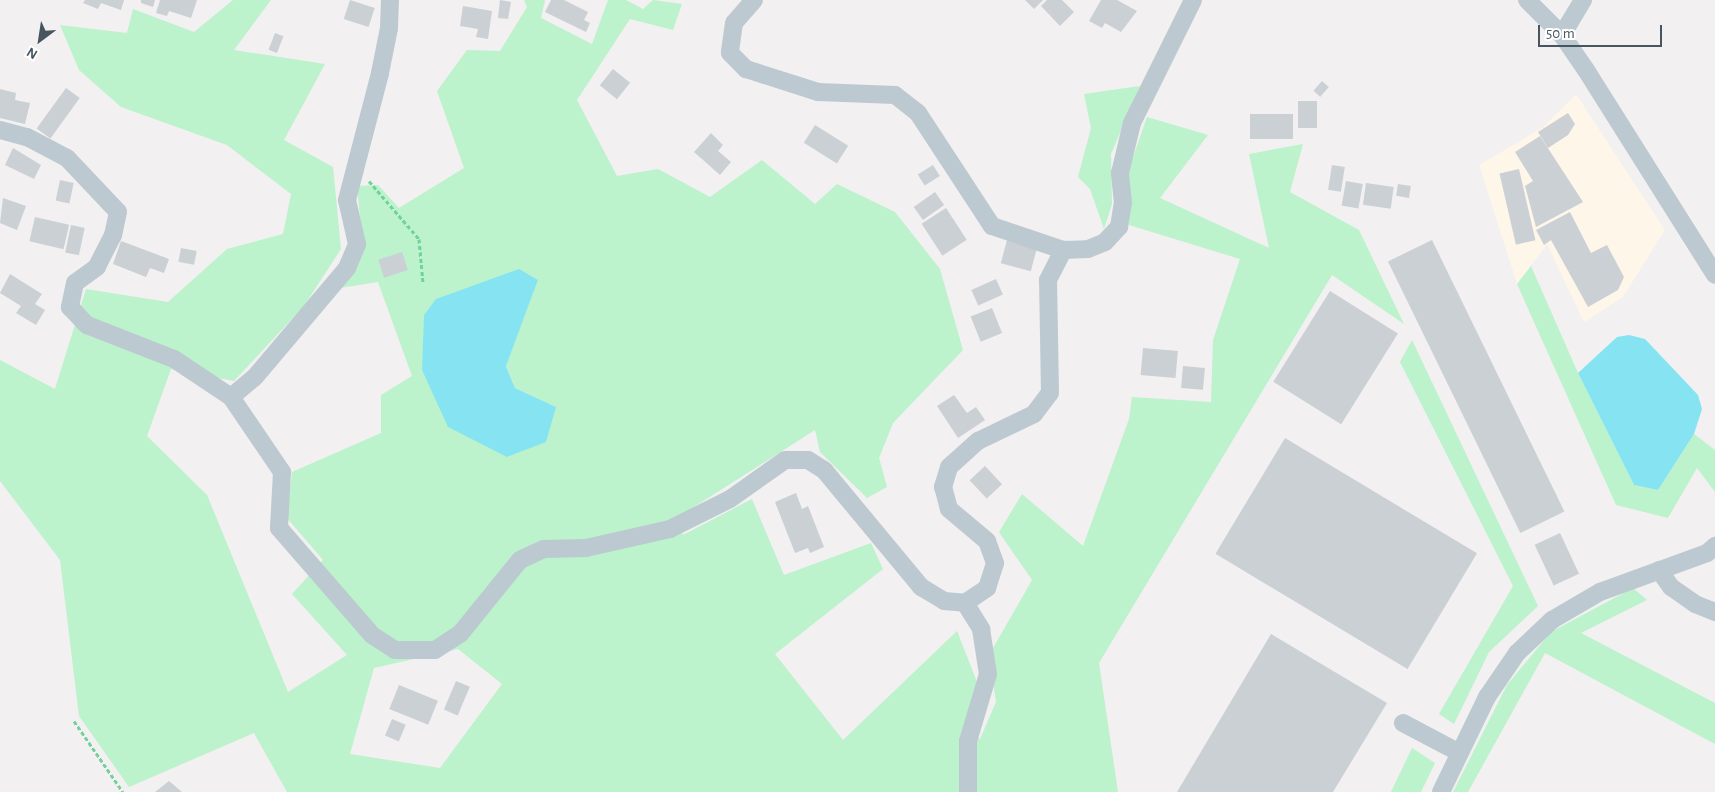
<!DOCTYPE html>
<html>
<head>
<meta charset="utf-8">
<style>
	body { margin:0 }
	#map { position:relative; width:1715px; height:792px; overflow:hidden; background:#f2f0f0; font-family:"Alegreya Sans",sans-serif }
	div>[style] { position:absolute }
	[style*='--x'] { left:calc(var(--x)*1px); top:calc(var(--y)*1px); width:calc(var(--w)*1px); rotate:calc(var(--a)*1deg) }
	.commercial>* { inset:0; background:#fdf6e9 }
	.green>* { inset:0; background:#bcf2cc }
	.water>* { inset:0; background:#86e4f2 }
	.building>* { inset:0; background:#cbd0d5; transform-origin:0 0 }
	.path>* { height:3px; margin-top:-1.5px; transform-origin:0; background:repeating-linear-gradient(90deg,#72d29b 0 4px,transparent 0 6.5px) }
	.minor>* { height:18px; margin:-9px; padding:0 9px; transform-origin:9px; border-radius:9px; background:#bdc9d0 }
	span { translate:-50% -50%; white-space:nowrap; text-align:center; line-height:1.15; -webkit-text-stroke:5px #fff; paint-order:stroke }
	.north { position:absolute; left:15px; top:15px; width:50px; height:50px; -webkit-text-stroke:4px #fff; paint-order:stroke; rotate:211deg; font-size:14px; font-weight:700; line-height:20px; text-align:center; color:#46555f }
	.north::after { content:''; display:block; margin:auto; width:18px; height:22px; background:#46555f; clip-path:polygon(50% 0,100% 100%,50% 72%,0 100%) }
	.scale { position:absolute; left:1538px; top:25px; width:124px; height:22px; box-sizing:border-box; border:2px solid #46555f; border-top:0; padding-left:6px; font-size:15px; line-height:18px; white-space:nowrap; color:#46555f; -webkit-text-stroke:4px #fff; paint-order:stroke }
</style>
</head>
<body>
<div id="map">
	<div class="commercial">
		<i style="clip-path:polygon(1576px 94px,1665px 230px,1623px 297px,1584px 322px,1547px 244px,1517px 284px,1479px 165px,1542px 128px)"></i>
	</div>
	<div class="green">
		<i style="clip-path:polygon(evenodd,233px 0,271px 0,234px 50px,325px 64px,284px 140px,333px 167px,341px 249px,304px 306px,234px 381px,171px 369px,147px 436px,207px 495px,288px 692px,347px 655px,292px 594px,323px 560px,287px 518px,292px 472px,381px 433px,381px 395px,412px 376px,378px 282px,340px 288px,363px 247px,357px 186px,378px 185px,399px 208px,464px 168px,437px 91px,467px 50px,500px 51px,527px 7px,524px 0,545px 0,541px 18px,592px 44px,608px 0,626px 0,643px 9px,653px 0,682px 4px,673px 30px,630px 19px,577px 100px,617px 176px,658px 169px,710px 197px,762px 160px,815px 204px,837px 184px,895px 212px,940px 269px,963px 350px,893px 423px,879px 458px,887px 487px,867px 498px,820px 452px,815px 430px,678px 517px,683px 535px,752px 499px,784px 575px,871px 543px,883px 569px,775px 654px,843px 740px,957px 631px,977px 682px,962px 731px,980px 739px,996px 702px,989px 655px,1032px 580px,999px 532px,1022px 494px,1083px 546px,1129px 419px,1132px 397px,1211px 402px,1213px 340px,1240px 259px,1129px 225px,1128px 172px,1147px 117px,1208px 135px,1160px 198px,1269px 248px,1249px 154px,1303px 144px,1290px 192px,1359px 230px,1404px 324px,1332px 275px,1099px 663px,1118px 792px,287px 792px,254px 733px,129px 787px,79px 716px,60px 560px,0 481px,0 360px,55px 389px,86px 289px,168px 302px,227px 249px,283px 234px,291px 194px,227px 145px,121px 107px,79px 70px,60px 25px,127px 33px,133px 9px,194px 32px,233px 0,538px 280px,506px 365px,515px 388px,556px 407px,422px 370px,538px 280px,233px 0,458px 649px,502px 684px,440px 768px,350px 754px,374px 668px,458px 649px)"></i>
		<i style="clip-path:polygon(1140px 86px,1111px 154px,1112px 204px,1104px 229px,1090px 189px,1078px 177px,1091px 128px,1084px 94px)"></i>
		<i style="clip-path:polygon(1531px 266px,1578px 373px,1634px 485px,1658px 490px,1694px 434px,1715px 450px,1715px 492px,1697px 468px,1668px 518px,1616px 505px,1517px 284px)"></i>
		<i style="clip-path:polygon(1412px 340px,1538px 606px,1489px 652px,1454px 724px,1439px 714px,1513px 586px,1400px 362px)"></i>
		<i style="clip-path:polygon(1633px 588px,1647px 600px,1581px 633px,1715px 703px,1715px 744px,1545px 653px,1468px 792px,1453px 792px,1507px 685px,1551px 632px)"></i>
		<i style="clip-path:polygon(1412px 748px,1435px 763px,1421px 792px,1391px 792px)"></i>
	</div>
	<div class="water">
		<i style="clip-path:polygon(519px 269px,538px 280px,506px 366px,515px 388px,556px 407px,546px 442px,507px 457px,448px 427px,422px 370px,424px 315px,436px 299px)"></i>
		<i style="clip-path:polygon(1629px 335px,1645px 339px,1698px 395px,1702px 409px,1694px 434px,1658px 490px,1634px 485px,1578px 373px,1617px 337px)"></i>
	</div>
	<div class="building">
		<i style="clip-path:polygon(85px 0,124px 0,121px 10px,101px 3px,98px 9px,83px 3px)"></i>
		<i style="clip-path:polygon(141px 0,155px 0,153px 7px,141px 3px)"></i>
		<i style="clip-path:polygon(160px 0,197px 0,191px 18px,169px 11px,167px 16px,156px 13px)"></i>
		<i style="left:350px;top:0;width:26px;height:20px;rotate:18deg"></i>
		<i style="clip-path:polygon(500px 0,511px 2px,508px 19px,498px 18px)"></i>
		<i style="clip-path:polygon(551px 0,564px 0,588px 12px,584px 20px,590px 23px,586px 32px,545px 12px)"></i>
		<i style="clip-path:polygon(1025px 0,1043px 0,1034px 9px)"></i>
		<i style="clip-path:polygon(1047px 0,1062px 0,1074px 12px,1060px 26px,1041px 6px)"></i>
		<i style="clip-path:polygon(1101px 0,1117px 0,1137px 11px,1121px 32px,1105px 23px,1102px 28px,1089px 21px)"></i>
		<i style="clip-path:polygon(463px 6px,492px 11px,488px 39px,476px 37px,478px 29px,460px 26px)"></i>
		<i style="left:275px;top:33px;width:9px;height:18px;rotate:21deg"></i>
		<i style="left:613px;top:69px;width:22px;height:21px;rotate:39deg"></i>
		<i style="left:1322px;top:81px;width:9px;height:13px;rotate:41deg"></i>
		<i style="left:66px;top:88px;width:17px;height:50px;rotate:36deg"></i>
		<i style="clip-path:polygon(0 89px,16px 93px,15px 100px,30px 103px,25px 124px,0 118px)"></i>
		<i style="left:1298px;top:101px;width:19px;height:27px"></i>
		<i style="clip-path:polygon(1568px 113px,1575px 124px,1568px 135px,1548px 148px,1538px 132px)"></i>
		<i style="left:1250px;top:114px;width:43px;height:25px"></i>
		<i style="left:815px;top:125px;width:39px;height:21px;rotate:32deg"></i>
		<i style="clip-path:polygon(711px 133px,723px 145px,718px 151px,731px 162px,720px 175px,694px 152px)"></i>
		<i style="clip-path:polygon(1540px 136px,1583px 202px,1536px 227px,1525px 186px,1533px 181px,1515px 152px)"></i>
		<i style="clip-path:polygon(13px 148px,41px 165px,34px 179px,5px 165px)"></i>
		<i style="left:933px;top:165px;width:13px;height:18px;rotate:58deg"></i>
		<i style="left:1332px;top:165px;width:13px;height:25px;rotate:9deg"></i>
		<i style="left:1519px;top:169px;width:73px;height:20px;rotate:77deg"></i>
		<i style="left:60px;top:180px;width:14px;height:21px;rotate:12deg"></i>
		<i style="left:1346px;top:181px;width:17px;height:25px;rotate:10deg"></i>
		<i style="left:1366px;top:183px;width:28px;height:22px;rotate:8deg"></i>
		<i style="left:1398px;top:184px;width:13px;height:12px;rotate:9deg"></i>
		<i style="left:935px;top:192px;width:16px;height:26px;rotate:55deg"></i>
		<i style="clip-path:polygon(3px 198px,26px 206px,17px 230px,0 223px)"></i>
		<i style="left:946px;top:208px;width:38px;height:29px;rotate:57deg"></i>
		<i style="clip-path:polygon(1570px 212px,1591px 253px,1607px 245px,1624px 277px,1618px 290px,1588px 307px,1551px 240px,1544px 245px,1536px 230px)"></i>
		<i style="left:35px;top:217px;width:35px;height:25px;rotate:13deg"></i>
		<i style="left:71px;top:225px;width:14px;height:28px;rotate:12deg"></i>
		<i style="left:1007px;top:240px;width:31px;height:24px;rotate:15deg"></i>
		<i style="left:1432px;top:240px;width:302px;height:49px;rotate:64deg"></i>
		<i style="clip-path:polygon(121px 241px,169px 259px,164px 273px,150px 268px,146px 277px,113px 264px)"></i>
		<i style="left:181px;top:248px;width:16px;height:14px;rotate:11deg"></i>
		<i style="left:402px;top:252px;width:19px;height:25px;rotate:72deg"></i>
		<i style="clip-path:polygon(10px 274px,42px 294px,35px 304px,45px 310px,36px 325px,16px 313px,21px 306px,0 293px)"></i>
		<i style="left:996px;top:279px;width:17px;height:27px;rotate:66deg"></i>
		<i style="left:1330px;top:291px;width:80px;height:107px;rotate:32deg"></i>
		<i style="left:992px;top:308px;width:27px;height:23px;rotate:68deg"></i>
		<i style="left:1143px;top:348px;width:35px;height:27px;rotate:5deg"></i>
		<i style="left:1183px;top:366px;width:22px;height:22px;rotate:5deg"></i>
		<i style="clip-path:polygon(954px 395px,967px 413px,976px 407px,985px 420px,958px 438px,937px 406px)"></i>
		<i style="left:1285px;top:438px;width:224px;height:135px;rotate:31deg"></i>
		<i style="left:985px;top:466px;width:25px;height:21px;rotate:47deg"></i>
		<i style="clip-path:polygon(796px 493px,802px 509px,808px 506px,824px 547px,810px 553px,808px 548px,795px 553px,775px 502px)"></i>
		<i style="left:1560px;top:533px;width:45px;height:28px;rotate:65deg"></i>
		<i style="clip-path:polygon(1271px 634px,1387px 703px,1333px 792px,1177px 792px)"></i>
		<i style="left:456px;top:681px;width:15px;height:31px;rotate:23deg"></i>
		<i style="left:399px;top:685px;width:42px;height:26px;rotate:22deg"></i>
		<i style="left:392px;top:719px;width:15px;height:18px;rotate:23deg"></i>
		<i style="clip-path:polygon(169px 781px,182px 792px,155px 792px)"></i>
	</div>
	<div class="path">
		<i style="--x:369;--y:181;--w:77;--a:49.2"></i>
		<i style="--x:419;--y:239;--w:44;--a:84.8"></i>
		<i style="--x:74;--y:721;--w:86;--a:55.4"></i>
	</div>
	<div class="minor">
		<i style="--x:754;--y:0;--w:30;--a:131"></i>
		<i style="--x:734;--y:23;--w:30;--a:98"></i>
		<i style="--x:730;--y:53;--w:23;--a:45"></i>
		<i style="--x:746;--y:69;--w:76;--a:17.7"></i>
		<i style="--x:818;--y:92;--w:77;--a:2.2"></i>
		<i style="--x:895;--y:95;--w:29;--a:38"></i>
		<i style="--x:918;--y:113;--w:135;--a:56.8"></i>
		<i style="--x:992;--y:226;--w:75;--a:18.7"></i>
		<i style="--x:1063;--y:250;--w:25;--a:-2"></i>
		<i style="--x:1088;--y:249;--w:18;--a:-22"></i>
		<i style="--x:1105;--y:242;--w:21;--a:-47"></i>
		<i style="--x:1119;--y:227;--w:24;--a:-81"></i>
		<i style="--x:1123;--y:203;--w:30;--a:-96"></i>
		<i style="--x:1120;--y:173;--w:51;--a:-76.5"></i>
		<i style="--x:1132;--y:123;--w:137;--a:-63.6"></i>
		<i style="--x:1527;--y:0;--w:49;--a:45"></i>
		<i style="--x:1562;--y:35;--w:42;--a:55.6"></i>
		<i style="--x:1586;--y:70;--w:242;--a:57.8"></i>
		<i style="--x:1562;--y:35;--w:41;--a:-59"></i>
		<i style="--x:0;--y:130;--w:28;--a:15"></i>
		<i style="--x:27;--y:137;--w:45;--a:27.7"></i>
		<i style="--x:67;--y:158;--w:74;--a:46.6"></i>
		<i style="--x:118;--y:212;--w:24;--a:102"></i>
		<i style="--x:113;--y:235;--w:36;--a:117"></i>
		<i style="--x:97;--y:267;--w:27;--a:144"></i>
		<i style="--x:75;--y:283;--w:25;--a:102"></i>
		<i style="--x:70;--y:307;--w:25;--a:47"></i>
		<i style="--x:87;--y:325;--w:93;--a:21.3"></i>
		<i style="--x:174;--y:359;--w:69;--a:33.7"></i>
		<i style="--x:231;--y:397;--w:91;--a:55.8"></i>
		<i style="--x:282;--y:472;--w:56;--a:93.1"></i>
		<i style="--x:279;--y:528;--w:142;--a:49"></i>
		<i style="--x:372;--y:635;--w:27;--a:33"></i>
		<i style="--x:395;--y:650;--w:40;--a:0"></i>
		<i style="--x:435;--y:650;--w:30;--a:-33"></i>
		<i style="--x:460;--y:634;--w:95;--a:-51"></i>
		<i style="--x:520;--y:560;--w:26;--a:-25"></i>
		<i style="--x:544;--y:549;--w:42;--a:-1.4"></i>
		<i style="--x:586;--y:548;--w:86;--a:-12.7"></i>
		<i style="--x:670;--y:529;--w:67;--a:-26.6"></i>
		<i style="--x:730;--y:499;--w:67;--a:-35.3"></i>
		<i style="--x:785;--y:460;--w:23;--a:0"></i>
		<i style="--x:808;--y:460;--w:19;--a:32"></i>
		<i style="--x:824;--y:470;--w:152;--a:50.3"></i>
		<i style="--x:921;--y:587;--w:27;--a:31"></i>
		<i style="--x:944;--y:601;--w:21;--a:5"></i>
		<i style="--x:965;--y:603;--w:27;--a:-34"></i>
		<i style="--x:987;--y:588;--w:26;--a:-72"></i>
		<i style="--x:995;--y:563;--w:23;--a:-110"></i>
		<i style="--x:987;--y:541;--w:50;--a:-139.9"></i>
		<i style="--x:949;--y:509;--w:23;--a:-105"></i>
		<i style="--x:943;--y:487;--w:21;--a:-73"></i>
		<i style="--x:949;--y:467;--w:39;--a:-42"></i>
		<i style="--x:978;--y:441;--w:62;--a:-25.7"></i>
		<i style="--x:1034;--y:414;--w:26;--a:-53"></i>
		<i style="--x:1050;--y:393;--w:113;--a:-91"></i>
		<i style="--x:1048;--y:280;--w:34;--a:-63"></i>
		<i style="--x:231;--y:397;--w:31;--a:-40"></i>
		<i style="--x:255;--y:377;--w:143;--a:-49.8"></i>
		<i style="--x:347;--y:268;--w:26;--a:-67"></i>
		<i style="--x:357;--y:244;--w:45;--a:-102.8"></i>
		<i style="--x:347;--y:200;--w:131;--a:-75.4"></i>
		<i style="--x:380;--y:73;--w:46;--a:-78.7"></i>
		<i style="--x:389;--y:28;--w:28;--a:-88"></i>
		<i style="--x:1659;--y:570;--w:21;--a:55"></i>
		<i style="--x:1671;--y:587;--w:29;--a:35"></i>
		<i style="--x:1695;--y:604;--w:22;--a:22"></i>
		<i style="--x:965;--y:603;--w:31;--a:58"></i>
		<i style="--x:981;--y:629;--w:46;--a:81.2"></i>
		<i style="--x:988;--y:674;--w:70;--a:106.6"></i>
		<i style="--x:968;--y:741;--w:51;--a:90"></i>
		<i style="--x:1403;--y:723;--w:64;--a:27.8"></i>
		<i style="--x:1441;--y:792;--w:106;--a:-64.2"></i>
		<i style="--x:1487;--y:697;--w:53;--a:-55.7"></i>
		<i style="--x:1517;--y:653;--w:48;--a:-43.3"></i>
		<i style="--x:1552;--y:620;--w:56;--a:-30.3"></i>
		<i style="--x:1600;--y:592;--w:114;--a:-20"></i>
		<i style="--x:1707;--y:553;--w:11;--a:-41"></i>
	</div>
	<div class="north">N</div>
	<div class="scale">50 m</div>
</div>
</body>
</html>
